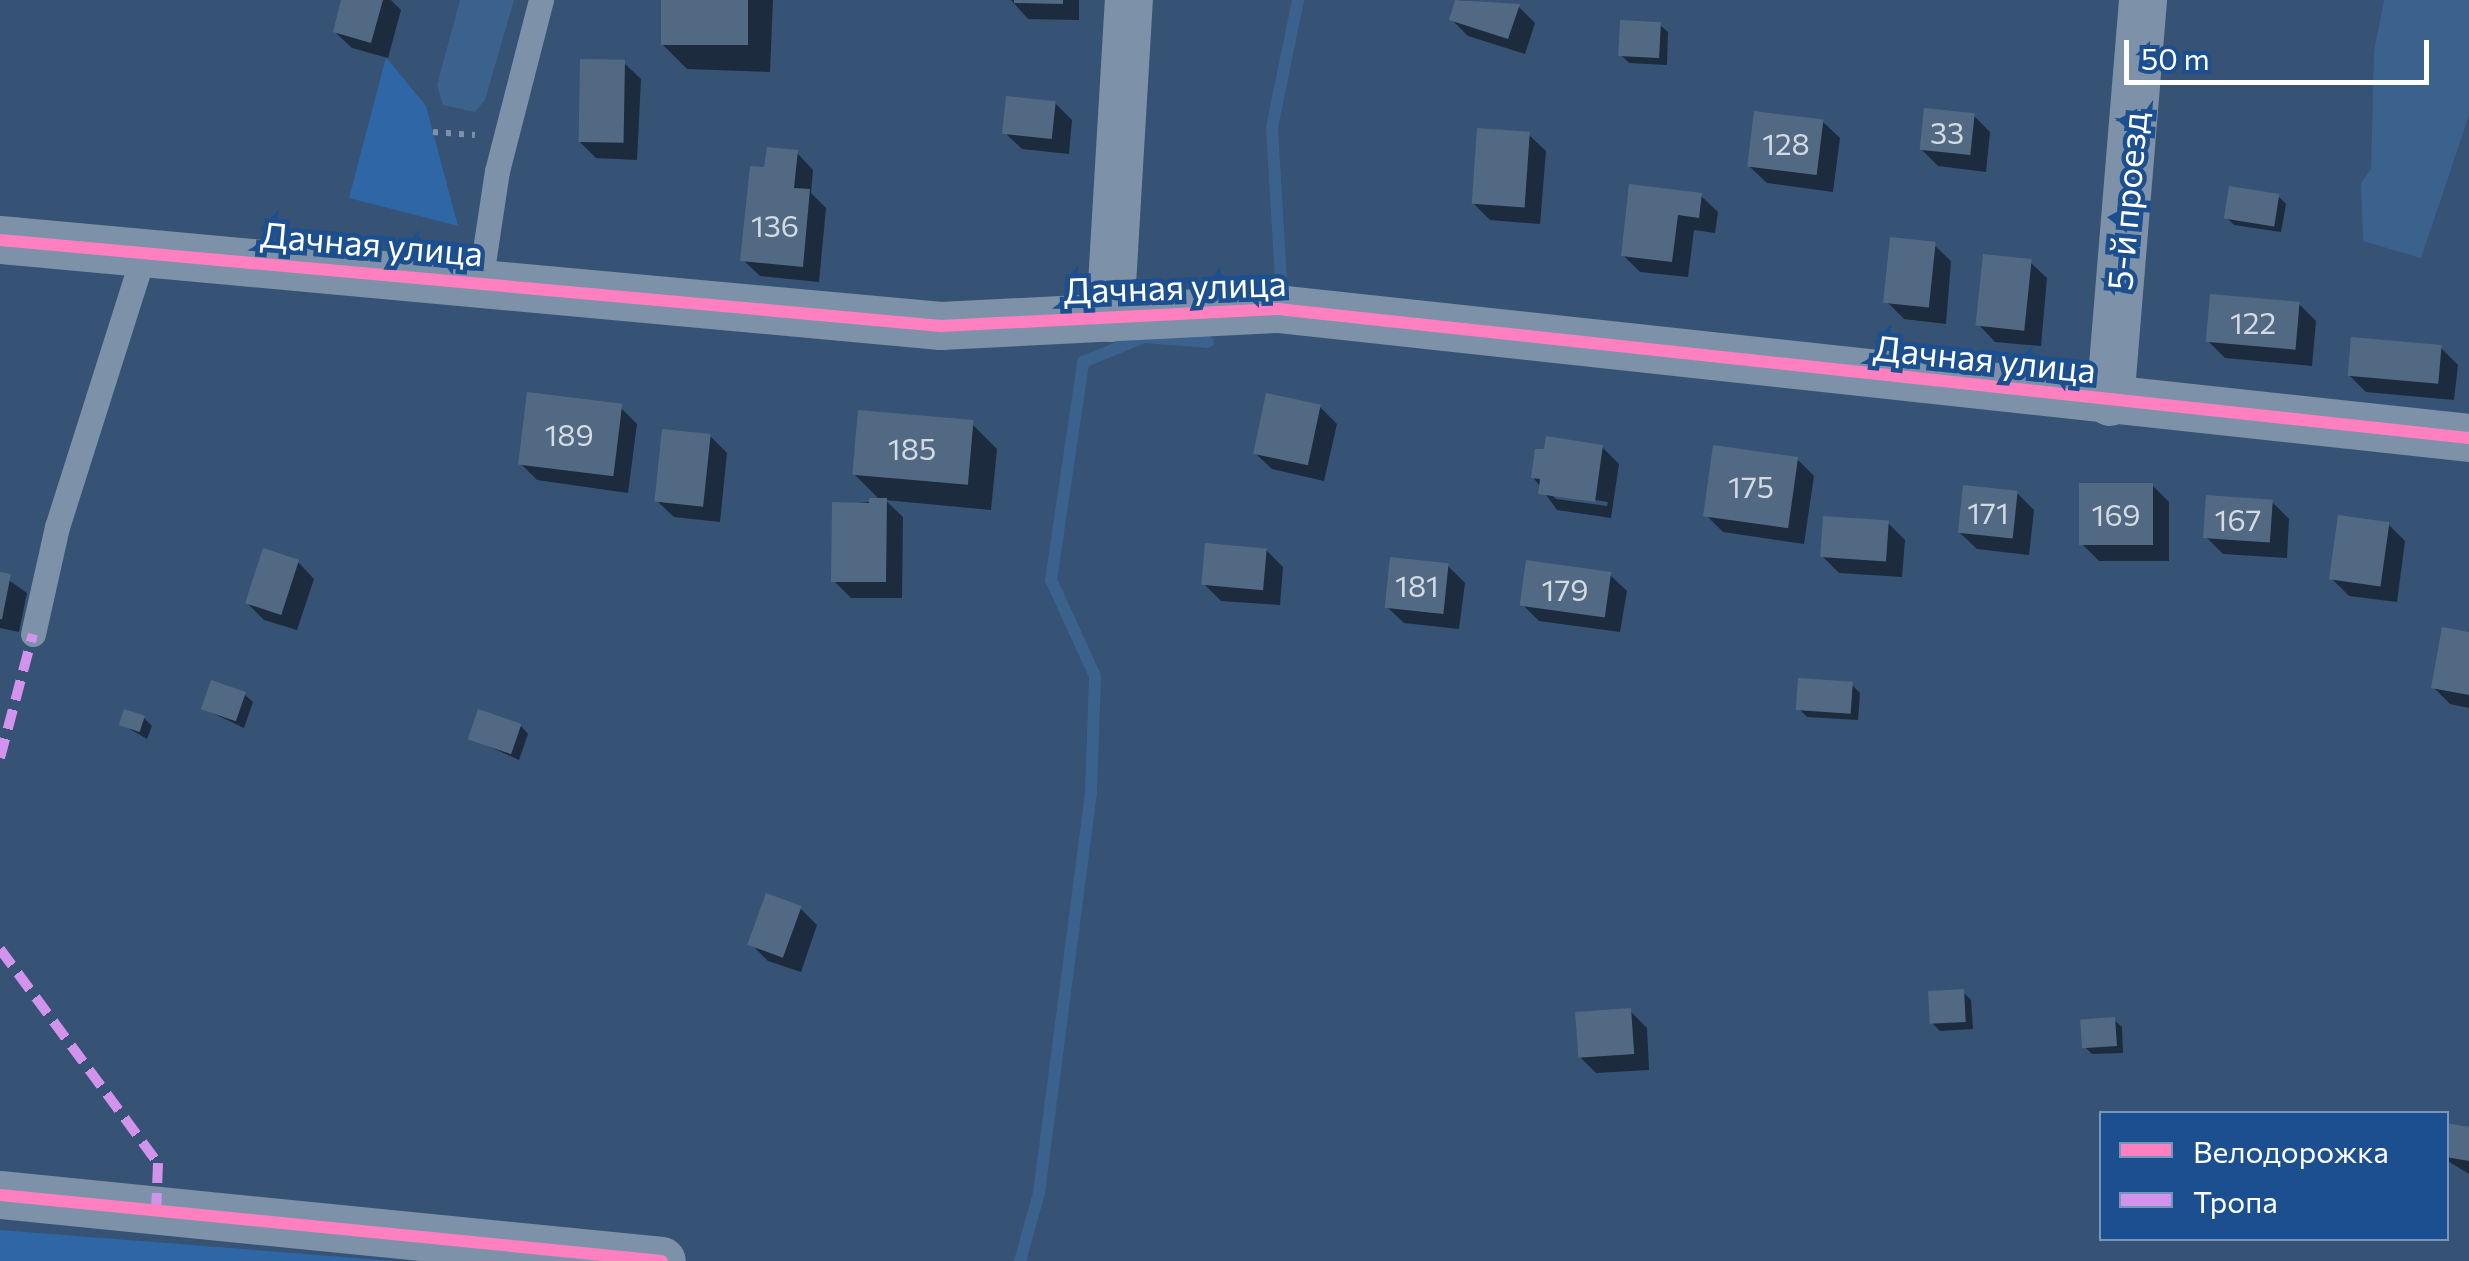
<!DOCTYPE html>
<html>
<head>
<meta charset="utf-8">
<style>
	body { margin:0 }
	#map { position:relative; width:2469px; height:1261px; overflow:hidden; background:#365274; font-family:Commissioner,sans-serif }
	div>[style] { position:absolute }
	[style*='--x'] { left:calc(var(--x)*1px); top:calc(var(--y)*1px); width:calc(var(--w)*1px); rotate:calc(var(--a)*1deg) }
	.green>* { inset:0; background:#2f66a5 }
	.water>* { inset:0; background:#3b618d }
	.shadow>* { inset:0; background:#0007 }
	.stream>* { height:12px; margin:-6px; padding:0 6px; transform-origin:6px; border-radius:6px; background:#3b618d }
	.building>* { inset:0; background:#526984; transform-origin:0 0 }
	.path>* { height:6px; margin-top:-3px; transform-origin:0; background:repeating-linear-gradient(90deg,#7d92a8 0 5px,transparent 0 13px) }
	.service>* { height:25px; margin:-12.5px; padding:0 12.5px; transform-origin:12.5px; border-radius:12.5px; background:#7d92a8 }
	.minor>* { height:48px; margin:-24px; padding:0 24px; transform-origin:24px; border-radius:24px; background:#7d92a8 }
	.quiet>* { height:10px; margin-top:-5px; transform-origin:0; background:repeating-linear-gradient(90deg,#d193ec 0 20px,transparent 0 30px) }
	.cycleway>* { height:12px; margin:-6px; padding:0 6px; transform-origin:6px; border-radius:6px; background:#ff80c0 }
	span { translate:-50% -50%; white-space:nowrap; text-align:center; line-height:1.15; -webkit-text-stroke:9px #1b4f8f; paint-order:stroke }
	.number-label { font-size:30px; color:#d4dae0 }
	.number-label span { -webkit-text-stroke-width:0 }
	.street-label { font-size:35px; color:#fff }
	.legend { position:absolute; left:2099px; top:1111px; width:350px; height:130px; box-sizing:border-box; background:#1b4f8f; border:2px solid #7695bc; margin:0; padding:12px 18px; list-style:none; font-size:30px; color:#fff }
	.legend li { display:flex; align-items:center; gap:20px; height:50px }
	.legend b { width:50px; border:2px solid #7695bc }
	.scale { position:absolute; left:2124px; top:40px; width:305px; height:45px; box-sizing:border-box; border:5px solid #fff; border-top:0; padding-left:12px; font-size:30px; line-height:35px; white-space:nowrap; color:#fff; -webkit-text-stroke:8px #1b4f8f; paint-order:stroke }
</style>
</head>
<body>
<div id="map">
	<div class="green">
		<i style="clip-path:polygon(386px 57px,426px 106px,458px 226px,349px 198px)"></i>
		<i style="clip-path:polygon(0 1230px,395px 1261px,0 1261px)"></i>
	</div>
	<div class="water">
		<i style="clip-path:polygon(460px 0,514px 0,485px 100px,475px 112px,443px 105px,437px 85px)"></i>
		<i style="clip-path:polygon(2384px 0,2469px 0,2469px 115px,2421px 258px,2363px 241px,2361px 183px,2371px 169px,2374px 51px)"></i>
	</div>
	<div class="shadow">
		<i style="clip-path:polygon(344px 0,391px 0,401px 10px,388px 58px,352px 48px,335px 32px)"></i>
		<i style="clip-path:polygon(663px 0,773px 0,770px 72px,687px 69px,662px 44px)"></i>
		<i style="clip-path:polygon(1011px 0,1079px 0,1079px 20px,1028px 19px)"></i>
		<i style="clip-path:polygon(1458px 0,1518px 6px,1535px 23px,1525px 54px,1468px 36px,1451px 19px)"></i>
		<i style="clip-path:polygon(1660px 25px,1668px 32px,1667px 65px,1629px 63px,1621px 55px)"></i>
		<i style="clip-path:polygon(624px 63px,641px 79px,637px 160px,596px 158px,579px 141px)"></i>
		<i style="clip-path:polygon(1055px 103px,1072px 120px,1069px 154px,1022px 149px,1005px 133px)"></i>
		<i style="clip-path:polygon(1974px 116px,1990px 132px,1986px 172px,1938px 166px,1922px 150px)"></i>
		<i style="clip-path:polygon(1823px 122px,1840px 138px,1833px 192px,1767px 183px,1750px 167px)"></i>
		<i style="clip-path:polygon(1529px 135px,1546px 151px,1540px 224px,1490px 220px,1473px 203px)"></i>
		<i style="clip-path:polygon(797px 153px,813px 170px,811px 193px,826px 208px,819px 282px,760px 276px,743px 260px,767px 170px)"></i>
		<i style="clip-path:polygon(1701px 196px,1718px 212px,1715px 233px,1694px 230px,1688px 277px,1640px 272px,1623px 255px)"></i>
		<i style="clip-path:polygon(2278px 196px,2286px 204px,2281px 232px,2234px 225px,2226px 217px)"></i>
		<i style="clip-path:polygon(1934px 245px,1951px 261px,1946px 324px,1904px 319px,1887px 302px)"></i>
		<i style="clip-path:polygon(2030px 262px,2047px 278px,2041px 346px,1995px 342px,1979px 325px)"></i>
		<i style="clip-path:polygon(2299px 304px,2316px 321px,2312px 366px,2225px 358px,2208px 341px)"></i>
		<i style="clip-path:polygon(2441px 348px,2458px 365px,2454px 400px,2366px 392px,2349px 375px)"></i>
		<i style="clip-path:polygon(620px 407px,637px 424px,628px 493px,537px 480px,520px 463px)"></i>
		<i style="clip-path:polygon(1320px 407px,1337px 424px,1324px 481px,1272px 469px,1255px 453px)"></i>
		<i style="clip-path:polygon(972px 424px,997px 449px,991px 510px,885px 500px,903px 517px,902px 598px,851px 598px,834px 581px,834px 505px,881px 501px,854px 474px)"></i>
		<i style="clip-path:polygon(710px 436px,727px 453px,720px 522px,674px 517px,657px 501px)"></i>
		<i style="clip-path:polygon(evenodd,1602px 447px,1619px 464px,1611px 518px,1557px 510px,1533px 477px,1602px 447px,1550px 493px,1608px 502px,1607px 506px,1556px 499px,1550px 493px)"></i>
		<i style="clip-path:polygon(1797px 459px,1814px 476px,1804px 544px,1723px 532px,1706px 515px)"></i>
		<i style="clip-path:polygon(2152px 485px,2169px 502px,2169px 561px,2099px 561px,2082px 544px)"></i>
		<i style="clip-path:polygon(2017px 493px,2034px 510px,2029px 555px,1977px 549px,1960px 533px)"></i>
		<i style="clip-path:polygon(2272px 502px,2289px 519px,2287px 558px,2223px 554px,2206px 537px)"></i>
		<i style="clip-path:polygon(1888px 523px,1905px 540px,1902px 577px,1839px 573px,1822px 556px)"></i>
		<i style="clip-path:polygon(2388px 524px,2405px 541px,2397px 602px,2349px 596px,2332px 579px)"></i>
		<i style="clip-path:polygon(1266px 550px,1283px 567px,1280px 605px,1221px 601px,1204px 584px)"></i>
		<i style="clip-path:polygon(298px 562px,314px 579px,297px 630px,264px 620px,247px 603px)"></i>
		<i style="clip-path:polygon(1448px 566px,1465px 583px,1459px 629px,1404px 623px,1387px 607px)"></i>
		<i style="clip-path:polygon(0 574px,27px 593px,19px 632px,0 628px)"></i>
		<i style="clip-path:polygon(1610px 575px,1627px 591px,1620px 632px,1539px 621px,1522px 604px)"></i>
		<i style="clip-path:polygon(2469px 635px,2469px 708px,2450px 704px,2434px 688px)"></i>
		<i style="clip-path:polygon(1852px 685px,1860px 693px,1858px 720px,1807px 717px,1799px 709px)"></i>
		<i style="clip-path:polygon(245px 695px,253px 702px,244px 728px,204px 709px)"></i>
		<i style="clip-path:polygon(144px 718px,152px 726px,147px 739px,121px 724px)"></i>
		<i style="clip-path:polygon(521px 726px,528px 734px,519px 760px,471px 738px)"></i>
		<i style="clip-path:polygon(800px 908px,817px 925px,801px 972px,768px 961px,751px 944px)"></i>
		<i style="clip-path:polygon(1963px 992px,1971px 1000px,1973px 1029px,1940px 1031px,1932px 1023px)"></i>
		<i style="clip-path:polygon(1630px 1011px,1647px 1028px,1649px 1070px,1596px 1073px,1579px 1056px)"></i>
		<i style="clip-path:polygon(2114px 1020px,2122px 1027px,2123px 1053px,2092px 1054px,2084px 1046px)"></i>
		<i style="clip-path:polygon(2446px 1126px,2469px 1130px,2469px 1174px,2446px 1160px)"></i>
	</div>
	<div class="stream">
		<i style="--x:1282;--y:297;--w:170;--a:-93.4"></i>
		<i style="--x:1272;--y:127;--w:130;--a:-78.4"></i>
		<i style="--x:1020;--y:1261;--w:71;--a:-74.4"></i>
		<i style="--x:1039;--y:1193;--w:404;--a:-82.6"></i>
		<i style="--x:1091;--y:792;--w:116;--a:-88"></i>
		<i style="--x:1095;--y:676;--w:106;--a:-114.6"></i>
		<i style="--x:1051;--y:580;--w:220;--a:-81.6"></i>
		<i style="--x:1083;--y:362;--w:66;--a:-22.3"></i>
		<i style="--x:1144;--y:337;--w:64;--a:4.5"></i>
	</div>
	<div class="building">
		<i style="clip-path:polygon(341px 0,383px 0,371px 43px,333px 32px)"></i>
		<i style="left:661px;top:0;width:87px;height:45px"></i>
		<i style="clip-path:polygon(1014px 0,1063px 0,1063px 4px,1014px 3px)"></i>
		<i style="clip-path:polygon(1455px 0,1520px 4px,1508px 39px,1449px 20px)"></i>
		<i style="left:1620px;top:20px;width:41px;height:36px;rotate:3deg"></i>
		<i style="left:580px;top:59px;width:45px;height:83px;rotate:1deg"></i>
		<i style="left:1006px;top:96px;width:50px;height:38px;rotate:6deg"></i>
		<i style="left:1924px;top:108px;width:51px;height:42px;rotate:6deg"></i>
		<i style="left:1754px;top:111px;width:70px;height:56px;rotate:7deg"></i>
		<i style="left:1477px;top:128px;width:53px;height:76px;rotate:4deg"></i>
		<i style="clip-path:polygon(767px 147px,798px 150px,794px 188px,810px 189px,803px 267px,740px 261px,750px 166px,764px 167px)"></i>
		<i style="clip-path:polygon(1629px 184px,1702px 193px,1699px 218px,1678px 215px,1672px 262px,1621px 256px)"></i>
		<i style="left:2229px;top:186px;width:51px;height:33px;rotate:9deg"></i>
		<i style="left:1890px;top:237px;width:46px;height:66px;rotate:6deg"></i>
		<i style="left:1983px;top:254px;width:49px;height:72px;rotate:6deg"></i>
		<i style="left:2210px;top:294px;width:90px;height:48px;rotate:5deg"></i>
		<i style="left:2351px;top:337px;width:91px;height:39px;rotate:5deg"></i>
		<i style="left:527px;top:392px;width:96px;height:73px;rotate:7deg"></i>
		<i style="left:1266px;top:393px;width:56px;height:62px;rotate:12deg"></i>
		<i style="left:858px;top:410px;width:116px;height:65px;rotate:5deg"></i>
		<i style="left:662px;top:429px;width:49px;height:73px;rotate:6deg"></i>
		<i style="clip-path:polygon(1546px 436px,1603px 445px,1595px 502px,1538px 494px,1540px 479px,1531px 478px,1535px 449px,1544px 449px)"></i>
		<i style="left:1713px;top:445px;width:86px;height:72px;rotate:8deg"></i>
		<i style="left:2079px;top:483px;width:74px;height:62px"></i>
		<i style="left:1963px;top:485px;width:55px;height:48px;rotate:6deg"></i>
		<i style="left:2206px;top:495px;width:67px;height:43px;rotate:4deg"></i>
		<i style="clip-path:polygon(869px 498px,887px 498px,886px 582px,831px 582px,832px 502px,869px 503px)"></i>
		<i style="left:2338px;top:515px;width:52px;height:65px;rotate:8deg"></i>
		<i style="left:1823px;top:516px;width:66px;height:41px;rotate:4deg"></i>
		<i style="left:1205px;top:543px;width:62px;height:42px;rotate:5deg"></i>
		<i style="left:263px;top:548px;width:38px;height:58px;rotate:18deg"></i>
		<i style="left:1390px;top:557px;width:59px;height:51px;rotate:6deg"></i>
		<i style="left:1526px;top:560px;width:86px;height:46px;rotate:8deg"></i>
		<i style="clip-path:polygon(0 572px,11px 574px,2px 619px,0 619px)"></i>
		<i style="clip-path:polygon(2442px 627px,2469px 632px,2469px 695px,2431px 688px)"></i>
		<i style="left:1798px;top:678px;width:55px;height:32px;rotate:4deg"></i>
		<i style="left:211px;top:680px;width:37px;height:31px;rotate:19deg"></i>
		<i style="left:124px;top:709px;width:22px;height:17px;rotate:18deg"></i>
		<i style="left:478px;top:709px;width:46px;height:32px;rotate:19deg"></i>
		<i style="left:766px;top:893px;width:38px;height:55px;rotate:20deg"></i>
		<i style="left:1964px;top:989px;width:33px;height:36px;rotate:87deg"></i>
		<i style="left:1631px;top:1008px;width:46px;height:56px;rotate:86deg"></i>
		<i style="left:2115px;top:1017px;width:29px;height:35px;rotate:86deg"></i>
		<i style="clip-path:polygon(2446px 1123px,2469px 1127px,2469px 1161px,2446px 1157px)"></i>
	</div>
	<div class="path">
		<i style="--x:433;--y:132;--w:42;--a:4.1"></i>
	</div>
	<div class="service">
		<i style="--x:480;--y:283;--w:113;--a:-81.4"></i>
		<i style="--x:497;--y:171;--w:177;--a:-75.6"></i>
		<i style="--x:33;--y:634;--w:110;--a:-77.4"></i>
		<i style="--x:57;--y:527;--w:288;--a:-72.4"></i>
	</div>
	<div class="minor">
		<i style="--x:0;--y:240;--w:945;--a:5.22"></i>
		<i style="--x:941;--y:326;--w:337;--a:-2.9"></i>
		<i style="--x:1278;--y:309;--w:1198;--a:6.18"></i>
		<i style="--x:1110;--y:318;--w:319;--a:-86.6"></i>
		<i style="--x:2110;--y:402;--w:403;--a:-85.3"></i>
		<i style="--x:0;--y:1195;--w:665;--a:5.69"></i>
	</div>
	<div class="quiet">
		<i style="--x:0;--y:758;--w:128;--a:-75.1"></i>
		<i style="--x:0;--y:949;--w:266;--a:53.6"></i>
		<i style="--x:158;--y:1163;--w:51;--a:92.2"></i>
	</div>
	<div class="cycleway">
		<i style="--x:0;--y:240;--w:945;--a:5.22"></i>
		<i style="--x:941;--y:326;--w:337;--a:-2.9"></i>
		<i style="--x:1278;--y:309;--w:1198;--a:6.18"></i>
		<i style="--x:0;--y:1195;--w:665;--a:5.69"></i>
	</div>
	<div class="number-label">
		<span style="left:1947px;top:132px">33</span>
		<span style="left:1786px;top:143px">128</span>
		<span style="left:775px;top:225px">136</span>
		<span style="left:2253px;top:322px">122</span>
		<span style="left:569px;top:434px">189</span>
		<span style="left:912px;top:448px">185</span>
		<span style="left:1751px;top:486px">175</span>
		<span style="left:1988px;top:512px">171</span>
		<span style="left:2116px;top:514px">169</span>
		<span style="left:2238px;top:519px">167</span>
		<span style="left:1417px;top:585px">181</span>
		<span style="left:1565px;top:589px">179</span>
	</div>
	<div class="street-label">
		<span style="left:2126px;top:201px;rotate:-85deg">5-й проезд</span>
		<span style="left:372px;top:243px;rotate:5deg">Дачная улица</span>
		<span style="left:1175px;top:286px;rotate:-2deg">Дачная улица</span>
		<span style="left:1985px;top:358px;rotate:6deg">Дачная улица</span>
	</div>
	<ul class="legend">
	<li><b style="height:12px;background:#ff80c0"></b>Велодорожка</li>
	<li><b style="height:12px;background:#d193ec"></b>Тропа</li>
	</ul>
	<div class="scale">50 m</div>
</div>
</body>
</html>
